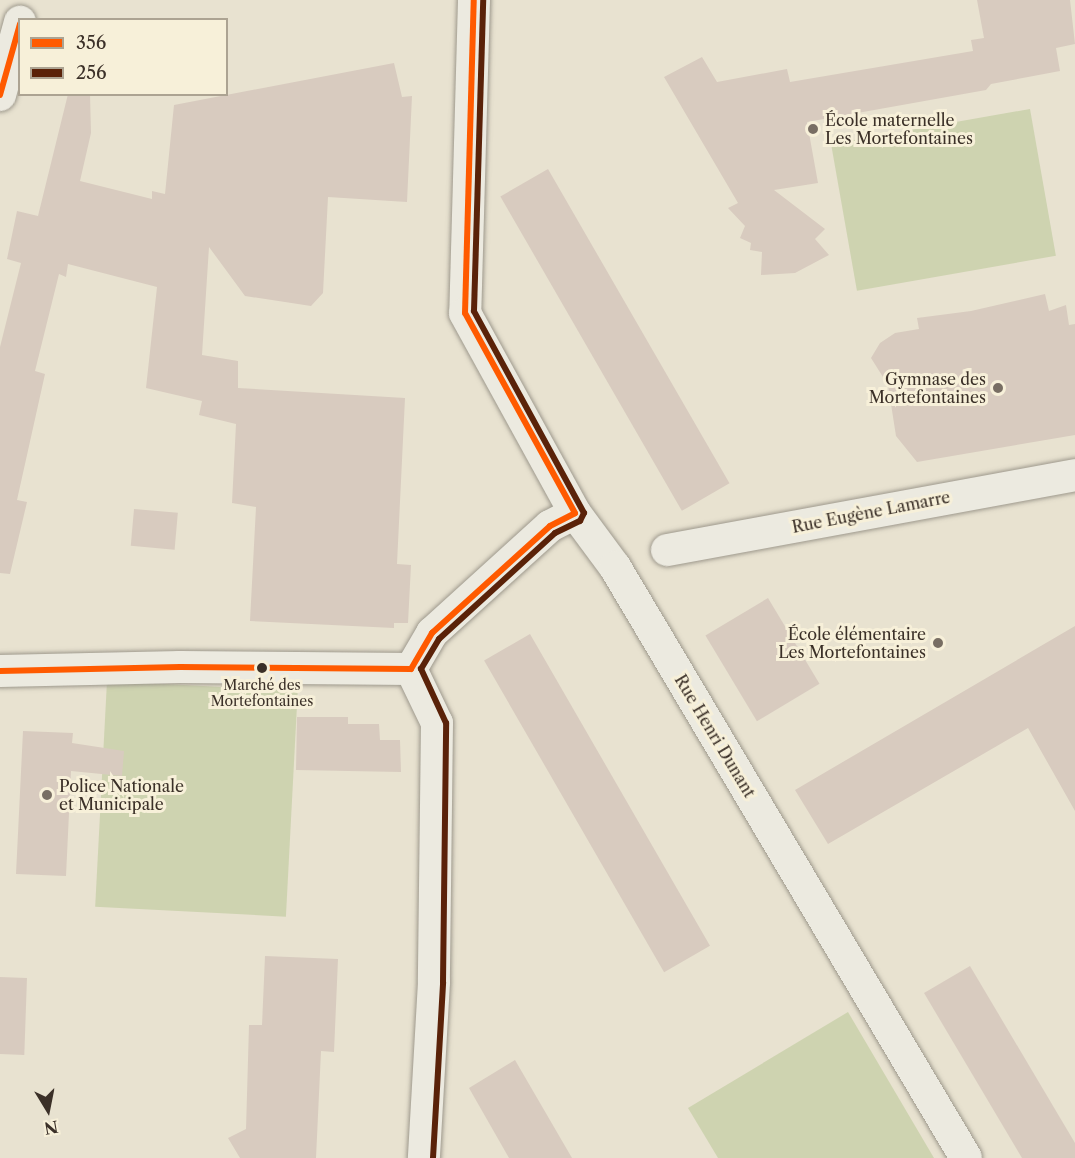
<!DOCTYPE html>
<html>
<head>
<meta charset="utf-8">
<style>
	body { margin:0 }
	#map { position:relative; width:1075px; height:1158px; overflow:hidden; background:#e8e2d0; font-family:"Libre Caslon Text",serif }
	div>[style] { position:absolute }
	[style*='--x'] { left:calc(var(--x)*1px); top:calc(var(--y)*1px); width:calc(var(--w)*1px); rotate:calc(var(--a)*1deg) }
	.green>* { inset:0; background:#ced3b0; transform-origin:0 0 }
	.building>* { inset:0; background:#d8cbbf; transform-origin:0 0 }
	.roads { filter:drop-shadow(0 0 2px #9e998d) drop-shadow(0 0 2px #9e998d) }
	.street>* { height:32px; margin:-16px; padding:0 16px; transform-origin:16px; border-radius:16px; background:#eceae0 }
	.bus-1>* { height:6px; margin:-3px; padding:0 3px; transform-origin:3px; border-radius:3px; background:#ff5a00 }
	.bus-2>* { height:6px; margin:-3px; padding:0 3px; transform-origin:3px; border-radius:3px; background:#5a2209 }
	.dots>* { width:16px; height:16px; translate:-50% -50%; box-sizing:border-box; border:3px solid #f7f0d9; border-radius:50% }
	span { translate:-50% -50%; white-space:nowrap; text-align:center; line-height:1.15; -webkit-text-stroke:6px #f7f0d9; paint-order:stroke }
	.bus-label { font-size:14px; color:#3b3028 }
	.poi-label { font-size:16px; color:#3b3028 }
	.left { translate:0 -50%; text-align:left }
	.right { translate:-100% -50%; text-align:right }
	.street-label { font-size:16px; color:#3b3028 }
	.legend { position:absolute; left:18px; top:18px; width:210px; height:78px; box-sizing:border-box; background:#f7f0d9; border:2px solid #aca392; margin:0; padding:8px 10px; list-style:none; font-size:18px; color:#3b3028 }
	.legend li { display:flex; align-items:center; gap:12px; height:30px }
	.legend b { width:30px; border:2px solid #aca392 }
	.north { position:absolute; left:18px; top:1080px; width:60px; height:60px; -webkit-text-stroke:4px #f7f0d9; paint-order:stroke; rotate:170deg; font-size:16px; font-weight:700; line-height:24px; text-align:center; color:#3b3028 }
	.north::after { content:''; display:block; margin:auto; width:21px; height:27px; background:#3b3028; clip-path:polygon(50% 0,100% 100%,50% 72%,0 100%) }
</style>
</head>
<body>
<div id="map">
	<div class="green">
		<i style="left:1030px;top:109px;width:149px;height:202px;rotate:80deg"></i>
		<i style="left:107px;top:681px;width:191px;height:226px;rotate:3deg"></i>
		<i style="clip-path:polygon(848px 1012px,934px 1158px,718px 1158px,688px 1108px)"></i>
	</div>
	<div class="building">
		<i style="clip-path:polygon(977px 0,1070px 0,1075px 44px,1056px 48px,1060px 71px,991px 84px,986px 90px,807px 122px,818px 183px,774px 190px,825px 229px,815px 239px,829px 255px,795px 273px,761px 275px,762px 252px,750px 250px,751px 243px,740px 238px,745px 226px,728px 208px,738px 203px,664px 77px,702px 57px,717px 82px,787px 69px,790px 82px,973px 51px,971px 40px,984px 38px)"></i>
		<i style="clip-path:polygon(394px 63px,402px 97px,412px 96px,407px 202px,328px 197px,323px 293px,311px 306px,245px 296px,209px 247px,202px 355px,238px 361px,238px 388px,405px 398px,397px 564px,411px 565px,408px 623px,394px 623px,394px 628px,250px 621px,256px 507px,232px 503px,236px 424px,199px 415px,202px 401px,146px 388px,157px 287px,68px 264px,66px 277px,59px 274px,35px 371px,45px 374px,17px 500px,27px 502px,10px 574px,0 573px,0 347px,21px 263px,7px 259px,17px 211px,38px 216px,68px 94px,90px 94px,91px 133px,80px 181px,152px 199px,152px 191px,165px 194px,174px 105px)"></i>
		<i style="left:548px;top:169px;width:363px;height:55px;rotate:60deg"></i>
		<i style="clip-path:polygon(1045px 294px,1049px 311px,1066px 305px,1069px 325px,1075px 324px,1075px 435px,917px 462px,896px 436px,888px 385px,871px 358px,880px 343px,895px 333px,919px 329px,917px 318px,971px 311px)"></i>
		<i style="left:134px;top:509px;width:44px;height:37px;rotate:5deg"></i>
		<i style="left:768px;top:598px;width:100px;height:73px;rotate:59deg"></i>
		<i style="clip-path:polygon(1075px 626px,1075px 811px,1028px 728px,828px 844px,795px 790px)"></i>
		<i style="left:530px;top:634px;width:360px;height:53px;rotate:60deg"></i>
		<i style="clip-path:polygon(297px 717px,348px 717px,348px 724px,379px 724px,380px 740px,400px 740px,401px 772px,296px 770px)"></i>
		<i style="clip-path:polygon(23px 731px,73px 733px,72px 743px,124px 751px,122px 776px,71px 771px,66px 876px,16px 874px)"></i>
		<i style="clip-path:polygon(265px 956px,338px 959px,334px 1052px,321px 1051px,316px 1158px,240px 1158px,228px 1138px,246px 1129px,249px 1025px,262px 1025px)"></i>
		<i style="clip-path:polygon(970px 966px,1075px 1143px,1075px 1158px,1022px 1158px,924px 993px)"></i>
		<i style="left:0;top:977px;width:27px;height:77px;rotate:2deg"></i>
		<i style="clip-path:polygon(515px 1060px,572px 1158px,509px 1158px,469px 1088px)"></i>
	</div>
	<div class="roads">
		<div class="street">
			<i style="--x:474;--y:0;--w:313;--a:91.6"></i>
			<i style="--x:465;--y:313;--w:228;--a:61.2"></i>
			<i style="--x:575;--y:513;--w:67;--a:53.5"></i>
			<i style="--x:615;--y:567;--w:687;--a:59.29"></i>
			<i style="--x:0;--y:95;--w:76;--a:-74.7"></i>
			<i style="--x:667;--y:550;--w:415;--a:-10.4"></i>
			<i style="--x:411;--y:669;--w:60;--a:64.3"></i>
			<i style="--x:437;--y:723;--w:259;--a:90.7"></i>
			<i style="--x:434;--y:982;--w:176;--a:93.3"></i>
			<i style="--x:411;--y:669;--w:42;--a:-59.7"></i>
			<i style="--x:432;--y:633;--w:159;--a:-42.2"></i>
			<i style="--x:550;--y:526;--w:28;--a:-27"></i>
			<i style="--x:0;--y:671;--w:180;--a:-1.3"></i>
			<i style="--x:180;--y:667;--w:231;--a:0.5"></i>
		</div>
	</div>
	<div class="bus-1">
		<i style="--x:0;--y:95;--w:74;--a:-74.3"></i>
		<i style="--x:411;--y:669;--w:42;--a:-59.7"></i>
		<i style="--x:432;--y:633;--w:159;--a:-42.2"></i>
		<i style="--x:550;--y:526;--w:28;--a:-27"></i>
		<i style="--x:575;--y:513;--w:228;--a:-118.8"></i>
		<i style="--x:465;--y:313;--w:313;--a:-88.4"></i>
		<i style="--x:0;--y:671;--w:180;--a:-1.3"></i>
		<i style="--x:180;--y:667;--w:231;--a:0.5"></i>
	</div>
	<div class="bus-2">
		<i style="--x:433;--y:1158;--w:176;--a:-86.7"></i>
		<i style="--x:443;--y:982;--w:259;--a:-89.3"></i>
		<i style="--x:446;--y:723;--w:60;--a:-114.8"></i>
		<i style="--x:421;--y:669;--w:35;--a:-59"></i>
		<i style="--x:439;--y:639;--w:157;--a:-42.4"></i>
		<i style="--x:555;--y:533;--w:28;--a:-26"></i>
		<i style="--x:580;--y:521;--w:9;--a:-63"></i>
		<i style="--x:584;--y:513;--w:230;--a:-118.6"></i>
		<i style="--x:474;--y:311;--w:311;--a:-88.3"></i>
	</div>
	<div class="dots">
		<i style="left:813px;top:129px;background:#786e63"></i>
		<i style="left:998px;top:388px;background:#786e63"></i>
		<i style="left:938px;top:643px;background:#786e63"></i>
		<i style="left:262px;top:668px;background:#3b3028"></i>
		<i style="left:47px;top:795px;background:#786e63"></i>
	</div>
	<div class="bus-label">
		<span style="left:262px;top:693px">Marché des<br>Mortefontaines</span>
	</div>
	<div class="poi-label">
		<span class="left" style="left:825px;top:129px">École maternelle<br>Les Mortefontaines</span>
		<span class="right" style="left:986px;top:388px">Gymnase des<br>Mortefontaines</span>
		<span class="right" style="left:926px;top:643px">École élémentaire<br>Les Mortefontaines</span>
		<span class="left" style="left:59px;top:795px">Police Nationale<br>et Municipale</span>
	</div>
	<div class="street-label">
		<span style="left:871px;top:512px;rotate:-11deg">Rue Eugène Lamarre</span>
		<span style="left:715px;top:736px;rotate:59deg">Rue Henri Dunant</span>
	</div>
	<ul class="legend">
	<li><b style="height:8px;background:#ff5a00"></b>356</li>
	<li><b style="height:8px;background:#5a2209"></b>256</li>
	</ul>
	<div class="north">N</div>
</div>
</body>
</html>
